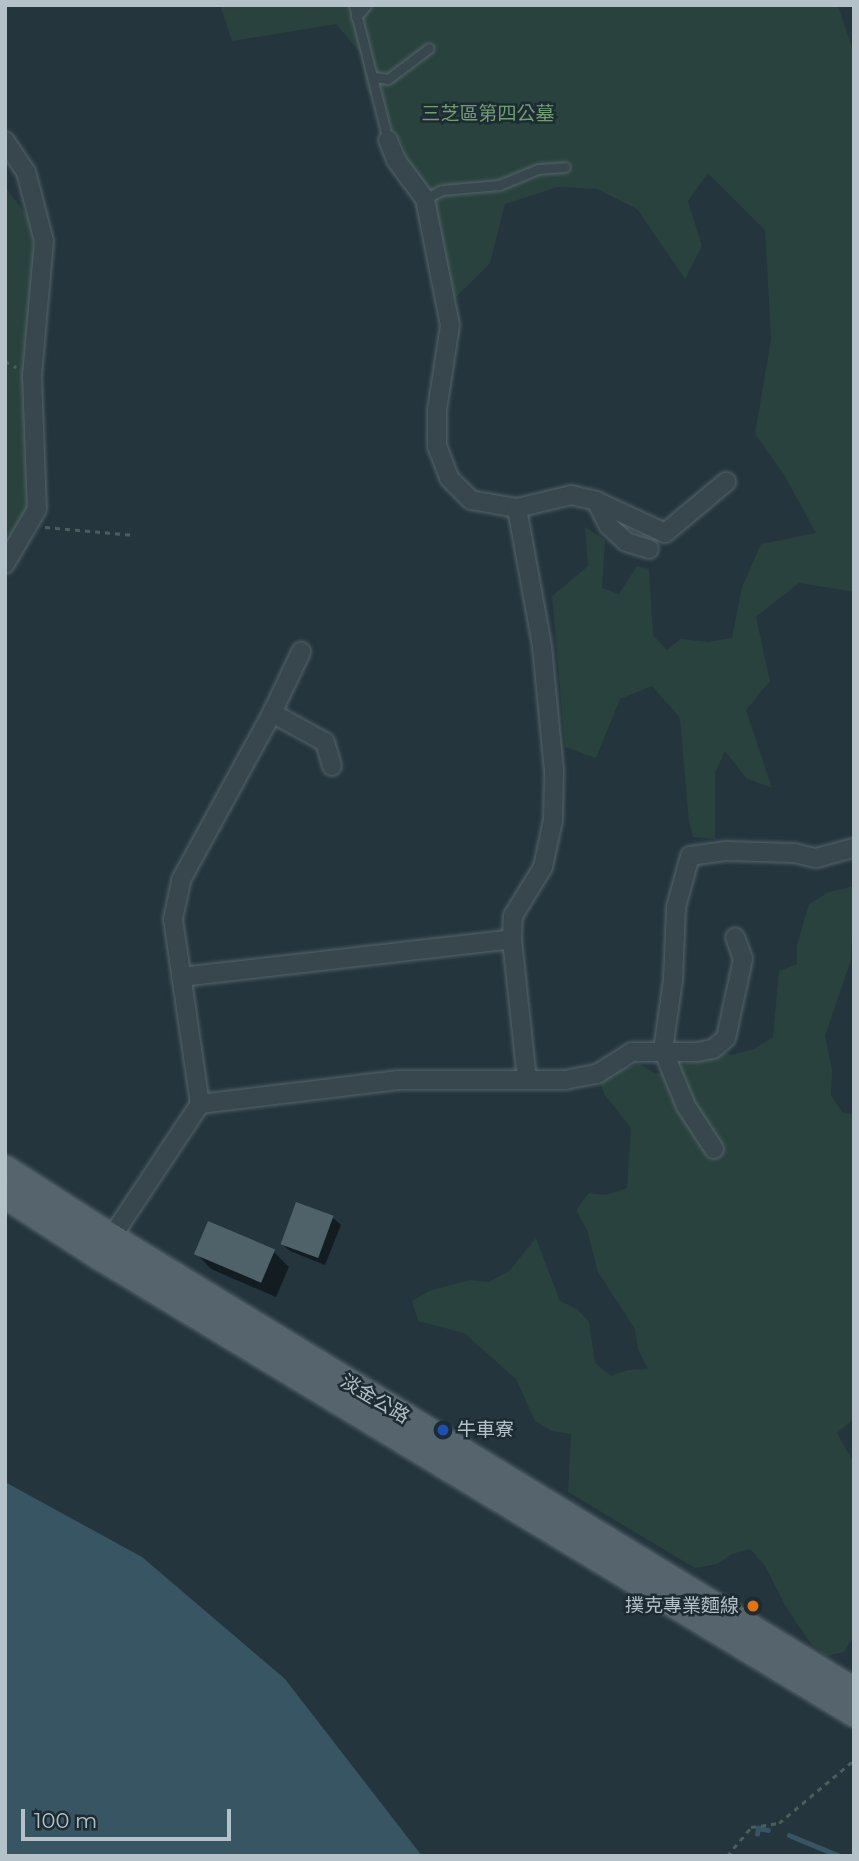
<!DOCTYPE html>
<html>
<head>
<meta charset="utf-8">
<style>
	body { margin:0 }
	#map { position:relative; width:859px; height:1861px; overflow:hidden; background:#24353d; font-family:Montserrat,"Noto Sans TC",sans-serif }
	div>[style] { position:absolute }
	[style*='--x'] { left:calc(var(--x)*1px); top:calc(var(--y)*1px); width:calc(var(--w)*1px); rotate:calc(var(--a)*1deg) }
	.green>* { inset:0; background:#29423d }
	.water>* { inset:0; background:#385564 }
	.shadow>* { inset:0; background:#0007 }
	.stream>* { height:4.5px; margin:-2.25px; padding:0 2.25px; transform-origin:2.25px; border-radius:2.25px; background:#385564 }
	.building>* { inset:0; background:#4f626a; transform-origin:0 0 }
	.path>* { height:2.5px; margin-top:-1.25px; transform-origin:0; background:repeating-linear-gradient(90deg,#485f5b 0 5px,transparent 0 10px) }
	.roads { filter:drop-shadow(0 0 2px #56646b) drop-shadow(0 0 2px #56646b) }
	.service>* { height:9px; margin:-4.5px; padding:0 4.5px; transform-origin:4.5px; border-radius:4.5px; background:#38464d }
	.minor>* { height:18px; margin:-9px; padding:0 9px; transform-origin:9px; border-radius:9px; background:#38464d }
	.primary>* { height:26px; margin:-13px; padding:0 13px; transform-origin:13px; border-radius:13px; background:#56656d }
	.dots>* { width:19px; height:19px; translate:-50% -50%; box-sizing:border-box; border:4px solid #1d2b32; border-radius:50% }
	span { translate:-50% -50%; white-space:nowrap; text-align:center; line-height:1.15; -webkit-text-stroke:5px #1d2b32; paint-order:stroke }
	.park-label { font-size:19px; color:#739e72 }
	.street-label { font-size:19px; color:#b4c1c8 }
	.poi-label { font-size:19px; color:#b4c1c8 }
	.left { translate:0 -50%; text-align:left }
	.right { translate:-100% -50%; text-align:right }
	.frame { position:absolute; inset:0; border:7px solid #b4c1c8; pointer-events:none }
	.scale { position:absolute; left:21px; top:1809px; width:210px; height:32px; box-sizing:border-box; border:4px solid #b4c1c8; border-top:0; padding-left:9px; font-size:21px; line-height:24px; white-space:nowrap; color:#b4c1c8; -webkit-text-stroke:5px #1d2b32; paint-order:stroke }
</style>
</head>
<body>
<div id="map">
	<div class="green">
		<i style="clip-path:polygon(220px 5px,838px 5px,854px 55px,854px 592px,799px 583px,756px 617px,770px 681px,746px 710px,772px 788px,746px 778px,725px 751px,715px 773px,715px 839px,693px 837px,689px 823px,680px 718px,652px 686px,620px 699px,596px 758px,565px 747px,552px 596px,588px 566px,585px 527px,605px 540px,602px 588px,619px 594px,637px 566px,649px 569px,653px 635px,667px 650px,681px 639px,708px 642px,732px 638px,742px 587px,761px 544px,816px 533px,783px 473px,755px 434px,771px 339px,765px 230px,708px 173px,688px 201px,702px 246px,685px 279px,637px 209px,597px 189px,558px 187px,505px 204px,490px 263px,446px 307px,416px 210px,403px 145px,366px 88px,362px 55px,336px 24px,232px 41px)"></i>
		<i style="clip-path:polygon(5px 187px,33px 223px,32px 498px,5px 572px)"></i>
		<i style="clip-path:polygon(854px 886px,851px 960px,825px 1036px,832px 1070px,831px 1095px,842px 1112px,854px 1115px,854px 1419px,837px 1433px,854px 1463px,854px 1636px,844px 1652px,826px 1656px,811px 1644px,786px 1607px,765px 1566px,750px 1549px,732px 1554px,717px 1564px,695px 1568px,568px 1492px,571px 1434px,552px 1431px,535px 1421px,516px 1379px,464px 1333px,418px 1321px,412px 1301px,429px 1291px,469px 1280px,489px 1282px,509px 1271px,536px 1238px,560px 1301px,577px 1309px,589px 1322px,595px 1363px,611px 1376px,628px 1370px,648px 1369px,638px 1349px,635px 1329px,598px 1272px,587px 1230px,576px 1210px,589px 1193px,606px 1195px,627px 1188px,631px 1128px,604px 1094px,596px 1069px,618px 1070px,639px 1064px,657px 1074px,696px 1060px,711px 1046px,731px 1055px,754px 1049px,773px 1037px,779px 971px,797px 964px,797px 945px,809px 904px,829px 892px)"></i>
	</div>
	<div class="water">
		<i style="clip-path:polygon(5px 1482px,142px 1557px,285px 1679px,422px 1856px,5px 1856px)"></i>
	</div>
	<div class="shadow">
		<i style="clip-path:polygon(333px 1218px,341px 1225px,325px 1265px,290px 1251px,282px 1244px)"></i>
		<i style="clip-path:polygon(274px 1252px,289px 1267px,276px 1297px,211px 1269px,196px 1253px)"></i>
	</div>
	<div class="stream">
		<i style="--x:757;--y:1834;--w:6;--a:-81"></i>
		<i style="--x:758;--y:1828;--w:10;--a:11"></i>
		<i style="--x:789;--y:1835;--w:55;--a:22.4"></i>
	</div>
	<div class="building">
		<i style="left:296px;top:1202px;width:40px;height:45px;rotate:20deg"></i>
		<i style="left:208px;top:1221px;width:73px;height:36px;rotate:23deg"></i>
	</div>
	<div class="path">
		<i style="--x:5;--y:361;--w:13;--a:29"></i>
		<i style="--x:45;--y:527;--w:90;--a:5.1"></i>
		<i style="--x:727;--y:1856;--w:38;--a:-50"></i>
		<i style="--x:751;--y:1827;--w:28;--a:-8"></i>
		<i style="--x:779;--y:1823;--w:98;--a:-40"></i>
	</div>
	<div class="roads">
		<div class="service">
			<i style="--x:354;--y:5;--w:139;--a:75.9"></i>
			<i style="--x:356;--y:17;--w:16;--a:-50"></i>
			<i style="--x:374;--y:77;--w:14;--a:8"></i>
			<i style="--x:388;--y:79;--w:51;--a:-37.1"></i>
			<i style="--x:425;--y:199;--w:19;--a:-28"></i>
			<i style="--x:442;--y:190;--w:57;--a:-5"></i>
			<i style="--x:499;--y:185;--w:42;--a:-22.3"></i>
			<i style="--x:538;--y:169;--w:27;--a:-4"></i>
		</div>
		<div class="minor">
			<i style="--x:388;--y:140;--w:22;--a:68"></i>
			<i style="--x:396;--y:160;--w:49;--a:53.4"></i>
			<i style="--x:425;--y:199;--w:128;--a:78.8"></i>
			<i style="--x:450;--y:325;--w:86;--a:98.7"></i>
			<i style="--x:437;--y:410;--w:36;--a:90"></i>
			<i style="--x:437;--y:446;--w:34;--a:69"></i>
			<i style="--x:449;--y:478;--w:31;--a:45"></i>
			<i style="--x:471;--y:500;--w:47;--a:9.9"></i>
			<i style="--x:5;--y:141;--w:37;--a:56"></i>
			<i style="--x:26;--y:172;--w:71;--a:75.4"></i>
			<i style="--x:44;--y:241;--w:135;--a:95.1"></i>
			<i style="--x:32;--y:375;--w:134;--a:87.9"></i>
			<i style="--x:37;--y:509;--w:64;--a:120.2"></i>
			<i style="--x:596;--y:501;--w:28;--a:63"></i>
			<i style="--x:609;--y:526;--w:23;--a:43"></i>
			<i style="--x:626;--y:542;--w:24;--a:17"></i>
			<i style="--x:272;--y:713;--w:60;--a:28.7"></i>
			<i style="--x:325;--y:742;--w:25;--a:74"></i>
			<i style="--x:181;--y:977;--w:333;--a:-6.5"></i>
			<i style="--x:527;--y:1080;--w:142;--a:-96.1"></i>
			<i style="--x:512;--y:939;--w:23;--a:-88"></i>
			<i style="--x:513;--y:916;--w:57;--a:-58.5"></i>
			<i style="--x:543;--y:867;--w:48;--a:-78"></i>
			<i style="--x:553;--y:820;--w:49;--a:-88.8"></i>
			<i style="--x:554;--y:771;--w:126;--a:-95.5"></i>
			<i style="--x:542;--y:646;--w:140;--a:-100.3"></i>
			<i style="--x:517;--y:508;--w:56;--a:-13.5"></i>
			<i style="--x:571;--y:495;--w:26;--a:13"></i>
			<i style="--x:596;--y:501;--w:76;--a:24.9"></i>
			<i style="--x:665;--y:533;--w:80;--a:-39.9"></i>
			<i style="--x:200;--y:1104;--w:187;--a:-98.3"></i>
			<i style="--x:173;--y:919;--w:40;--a:-78"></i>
			<i style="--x:181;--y:880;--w:190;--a:-61.4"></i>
			<i style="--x:272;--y:713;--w:68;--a:-64.6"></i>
			<i style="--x:714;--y:1149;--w:51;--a:-123.1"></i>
			<i style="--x:686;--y:1106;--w:61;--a:-112.3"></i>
			<i style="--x:663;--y:1050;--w:71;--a:-81.9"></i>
			<i style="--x:673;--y:980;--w:73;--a:-87.6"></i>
			<i style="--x:676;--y:907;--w:53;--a:-74.6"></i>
			<i style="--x:690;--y:856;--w:36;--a:-8"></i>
			<i style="--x:726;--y:851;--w:68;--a:1.7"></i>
			<i style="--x:794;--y:853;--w:23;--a:13"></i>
			<i style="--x:816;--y:858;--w:39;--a:-15"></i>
			<i style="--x:107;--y:1244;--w:168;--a:-56.4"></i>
			<i style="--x:200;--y:1104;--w:200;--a:-6.9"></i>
			<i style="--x:399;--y:1080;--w:166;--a:0"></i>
			<i style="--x:565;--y:1080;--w:33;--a:-11"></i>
			<i style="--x:597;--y:1074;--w:41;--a:-32.2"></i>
			<i style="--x:632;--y:1052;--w:65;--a:0"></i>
			<i style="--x:697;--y:1052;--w:16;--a:-11"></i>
			<i style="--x:713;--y:1049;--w:17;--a:-40"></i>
			<i style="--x:726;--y:1038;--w:81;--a:-77.9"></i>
			<i style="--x:743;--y:959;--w:23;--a:-110"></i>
		</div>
		<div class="primary">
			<i style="--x:5;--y:1169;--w:126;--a:32.7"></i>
			<i style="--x:111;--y:1237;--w:871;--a:31.43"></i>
			<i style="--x:5;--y:1195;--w:112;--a:33"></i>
			<i style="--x:99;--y:1256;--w:883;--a:31.19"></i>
		</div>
	</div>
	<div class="dots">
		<i style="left:443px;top:1430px;background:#1a4fb4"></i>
		<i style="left:753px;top:1606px;background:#e8710a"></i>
	</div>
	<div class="park-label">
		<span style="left:488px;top:114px">三芝區第四公墓</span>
	</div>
	<div class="street-label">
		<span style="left:375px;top:1399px;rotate:31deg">淡金公路</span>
	</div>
	<div class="poi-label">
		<span class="left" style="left:457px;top:1430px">牛車寮</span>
		<span class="right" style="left:739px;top:1606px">撲克專業麵線</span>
	</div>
	<div class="frame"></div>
	<div class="scale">100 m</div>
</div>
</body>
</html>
